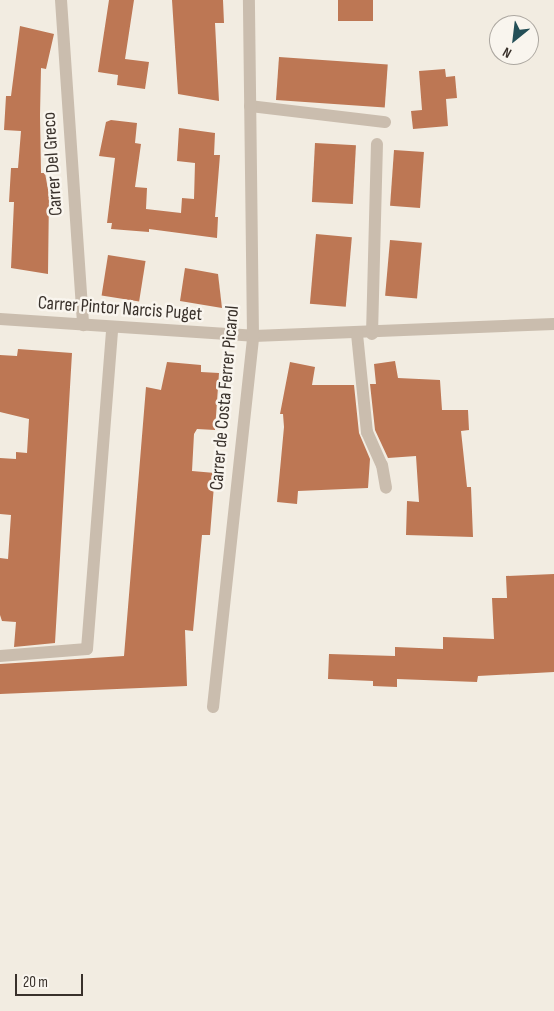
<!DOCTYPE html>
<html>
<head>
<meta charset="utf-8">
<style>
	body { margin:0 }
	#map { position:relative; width:554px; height:1011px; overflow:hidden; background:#f2ece1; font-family:"Sofia Sans Condensed",sans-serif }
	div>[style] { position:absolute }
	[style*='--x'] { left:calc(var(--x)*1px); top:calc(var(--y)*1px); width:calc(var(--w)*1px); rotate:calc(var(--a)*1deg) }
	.building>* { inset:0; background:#bd7754; transform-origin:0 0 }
	.service>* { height:12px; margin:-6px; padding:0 6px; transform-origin:6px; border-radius:6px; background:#cabdae }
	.minor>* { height:12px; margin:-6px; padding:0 6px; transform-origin:6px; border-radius:6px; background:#cabdae }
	span { translate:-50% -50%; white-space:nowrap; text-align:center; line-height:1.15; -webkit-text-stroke:5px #f9f5ee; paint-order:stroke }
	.street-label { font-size:19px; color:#39312b }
	.north { position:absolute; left:489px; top:15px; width:50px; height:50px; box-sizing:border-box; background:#f9f5ee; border:1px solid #aca7a0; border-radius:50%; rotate:209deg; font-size:14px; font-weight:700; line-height:20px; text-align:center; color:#39312b }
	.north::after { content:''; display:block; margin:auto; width:18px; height:22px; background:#244f57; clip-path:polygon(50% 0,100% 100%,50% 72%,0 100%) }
	.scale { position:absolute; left:15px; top:974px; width:68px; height:22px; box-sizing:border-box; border:2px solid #39312b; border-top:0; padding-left:6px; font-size:15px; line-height:18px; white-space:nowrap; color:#39312b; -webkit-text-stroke:4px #f9f5ee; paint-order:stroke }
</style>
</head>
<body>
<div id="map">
	<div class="building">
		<i style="clip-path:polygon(109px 0,134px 0,125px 59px,149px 62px,145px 89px,117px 85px,118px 75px,98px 72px)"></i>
		<i style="clip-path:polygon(172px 0,223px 0,224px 23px,215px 23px,219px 101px,178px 94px)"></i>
		<i style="left:338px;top:0;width:35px;height:21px"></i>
		<i style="clip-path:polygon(20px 26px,54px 34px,46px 69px,41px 68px,40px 115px,41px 173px,45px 173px,49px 195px,48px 274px,11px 268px,14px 202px,9px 202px,11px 168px,18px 168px,21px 131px,4px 130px,6px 96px,11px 96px)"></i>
		<i style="left:279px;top:57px;width:109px;height:43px;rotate:4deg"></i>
		<i style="clip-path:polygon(445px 69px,446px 77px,455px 76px,457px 98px,446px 99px,448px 126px,413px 129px,411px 111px,422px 110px,419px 71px)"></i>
		<i style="clip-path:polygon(111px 120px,137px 123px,135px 143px,141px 144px,135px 187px,147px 188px,146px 209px,181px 213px,182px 198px,194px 199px,195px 163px,177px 161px,179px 128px,215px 133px,214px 155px,220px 155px,215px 217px,218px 217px,217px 238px,149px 229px,149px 232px,111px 229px,112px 223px,107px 223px,115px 158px,99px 156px,106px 122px)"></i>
		<i style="left:315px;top:143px;width:41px;height:59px;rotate:3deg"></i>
		<i style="left:394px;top:150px;width:30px;height:56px;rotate:4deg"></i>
		<i style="left:316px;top:234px;width:36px;height:70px;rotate:5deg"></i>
		<i style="left:390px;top:240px;width:32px;height:56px;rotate:5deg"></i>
		<i style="left:108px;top:255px;width:38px;height:41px;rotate:9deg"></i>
		<i style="clip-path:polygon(185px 268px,218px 274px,222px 308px,180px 301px)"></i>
		<i style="clip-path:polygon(18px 349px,72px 353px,55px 643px,14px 647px,16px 622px,2px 621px,0 615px,0 558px,8px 559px,11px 515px,0 514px,0 458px,16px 459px,16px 452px,27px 453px,29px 419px,0 412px,0 355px,17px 356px)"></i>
		<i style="clip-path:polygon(395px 361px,398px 378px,440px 380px,442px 410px,468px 410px,469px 430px,461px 431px,467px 487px,471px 487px,473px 537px,406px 535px,407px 501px,419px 502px,416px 456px,388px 458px,375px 430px,370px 384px,376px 384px,374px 364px)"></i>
		<i style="clip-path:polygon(167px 362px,201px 365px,201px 372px,219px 373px,215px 430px,197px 429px,194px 434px,192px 471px,215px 473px,210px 535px,202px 535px,193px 631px,185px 630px,187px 686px,0 694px,0 664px,124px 656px,146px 387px,161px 390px)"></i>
		<i style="clip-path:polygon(290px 362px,315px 367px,312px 385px,354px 385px,359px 433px,370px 459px,368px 488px,298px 491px,297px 504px,277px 502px,284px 427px,283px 414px,280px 414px)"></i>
		<i style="clip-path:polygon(554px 574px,554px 672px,478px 676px,477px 682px,397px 679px,397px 687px,373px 686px,373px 681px,328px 679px,329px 654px,395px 656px,395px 647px,443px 649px,443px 637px,494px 639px,492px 598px,507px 598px,506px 576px)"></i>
	</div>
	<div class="service">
		<i style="--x:0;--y:656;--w:87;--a:-4.6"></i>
		<i style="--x:87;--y:649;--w:321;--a:-85.5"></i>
	</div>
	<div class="minor">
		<i style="--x:61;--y:0;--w:326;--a:86.1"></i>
		<i style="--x:250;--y:106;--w:136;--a:6.8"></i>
		<i style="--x:0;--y:319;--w:254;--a:3.8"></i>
		<i style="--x:253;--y:336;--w:301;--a:-2.3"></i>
		<i style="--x:357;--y:334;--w:99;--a:84.2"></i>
		<i style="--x:367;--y:432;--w:36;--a:66"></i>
		<i style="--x:382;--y:465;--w:23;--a:80"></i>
		<i style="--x:372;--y:334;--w:190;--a:-88.5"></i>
		<i style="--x:213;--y:707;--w:373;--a:-83.8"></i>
		<i style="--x:253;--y:336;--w:336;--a:-90.7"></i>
	</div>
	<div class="street-label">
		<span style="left:53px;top:164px;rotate:-94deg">Carrer Del Greco</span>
		<span style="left:120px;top:309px;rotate:4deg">Carrer Pintor Narcis Puget</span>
		<span style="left:225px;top:398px;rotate:-85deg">Carrer de Costa Ferrer Picarol</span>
	</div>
	<div class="north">N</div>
	<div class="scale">20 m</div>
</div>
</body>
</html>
